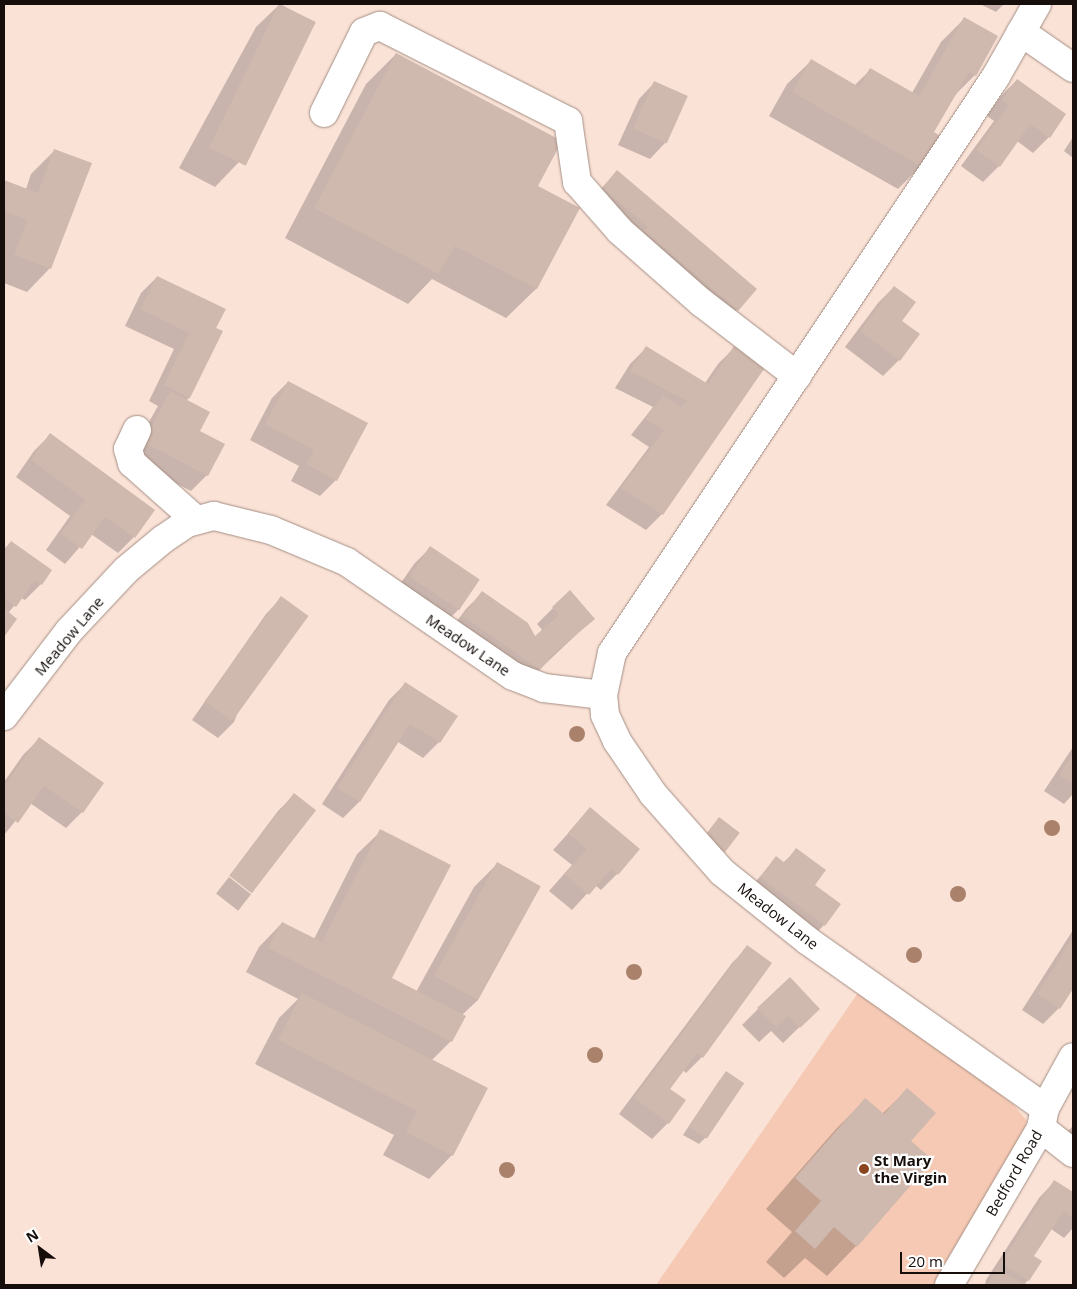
<!DOCTYPE html>
<html>
<head>
<meta charset="utf-8">
<style>
	body { margin:0 }
	#map { position:relative; width:1077px; height:1289px; overflow:hidden; background:#fae2d7; font-family:"Open Sans",sans-serif }
	div>[style] { position:absolute }
	[style*='--x'] { left:calc(var(--x)*1px); top:calc(var(--y)*1px); width:calc(var(--w)*1px); rotate:calc(var(--a)*1deg) }
	.green>* { inset:0; background:#f5c9b3 }
	.shadow>* { inset:0; background:#0003; transform-origin:0 0 }
	.building>* { inset:0; background:#cfb8ad; transform-origin:0 0 }
	.roads { filter:drop-shadow(0 0 1px #a48e83) drop-shadow(0 0 1px #a48e83) }
	.minor>* { height:28px; margin:-14px; padding:0 14px; transform-origin:14px; border-radius:14px; background:#fff }
	.trees>* { width:16px; height:16px; margin:-8px; border-radius:50%; background:#aa826c }
	.dots>* { width:14px; height:14px; translate:-50% -50%; box-sizing:border-box; border:2px solid #fff; border-radius:50% }
	span { translate:-50% -50%; white-space:nowrap; text-align:center; line-height:1.15; -webkit-text-stroke:4.5px #fff; paint-order:stroke }
	.street-label { font-size:15px; color:#160e0b }
	.poi-label { font-size:15px; color:#160e0b; font-weight:700 }
	.left { translate:0 -50%; text-align:left }
	.frame { position:absolute; inset:0; border:5px solid #160e0b; pointer-events:none }
	.north { position:absolute; left:15px; top:1224px; width:50px; height:50px; -webkit-text-stroke:4px #fff; paint-order:stroke; rotate:329deg; font-size:14px; font-weight:700; line-height:20px; text-align:center; color:#160e0b }
	.north::after { content:''; display:block; margin:auto; width:18px; height:22px; background:#160e0b; clip-path:polygon(50% 0,100% 100%,50% 72%,0 100%) }
	.scale { position:absolute; left:900px; top:1252px; width:105px; height:22px; box-sizing:border-box; border:2px solid #160e0b; border-top:0; padding-left:6px; font-size:15px; line-height:18px; white-space:nowrap; color:#160e0b; -webkit-text-stroke:4px #fff; paint-order:stroke }
</style>
</head>
<body>
<div id="map">
	<div class="green">
		<i style="clip-path:polygon(860px 990px,1013px 1104px,1027px 1121px,1016px 1151px,936px 1285px,818px 1285px,816px 1283px,814px 1285px,656px 1285px)"></i>
	</div>
	<div class="shadow">
		<i style="clip-path:polygon(280px 4px,315px 23px,238px 163px,215px 187px,179px 168px,256px 27px)"></i>
		<i style="clip-path:polygon(980px 4px,1004px 4px,996px 12px)"></i>
		<i style="clip-path:polygon(964px 19px,975px 75px,953px 97px,933px 133px,921px 166px,898px 189px,769px 116px,787px 84px,811px 61px,854px 86px,870px 70px,912px 93px,941px 42px)"></i>
		<i style="clip-path:polygon(396px 54px,536px 187px,578px 209px,536px 289px,506px 318px,432px 279px,408px 304px,285px 238px,366px 84px)"></i>
		<i style="clip-path:polygon(1017px 80px,1049px 137px,1033px 153px,1017px 141px,999px 166px,983px 182px,961px 166px,994px 121px,987px 116px,1001px 96px)"></i>
		<i style="clip-path:polygon(654px 83px,665px 143px,650px 159px,618px 145px,639px 99px)"></i>
		<i style="clip-path:polygon(1073px 137px,1073px 158px,1064px 151px)"></i>
		<i style="clip-path:polygon(55px 150px,50px 268px,27px 292px,4px 283px,4px 181px,26px 189px,31px 174px)"></i>
		<i style="clip-path:polygon(617px 172px,737px 310px,721px 326px,587px 204px)"></i>
		<i style="clip-path:polygon(157px 277px,215px 329px,189px 398px,186px 401px,198px 432px,207px 475px,191px 491px,128px 459px,158px 406px,149px 401px,174px 349px,125px 326px,141px 293px)"></i>
		<i style="clip-path:polygon(894px 287px,901px 321px,899px 360px,883px 376px,845px 347px,878px 303px)"></i>
		<i style="clip-path:polygon(646px 348px,705px 383px,718px 364px,734px 348px,762px 369px,662px 514px,646px 530px,606px 505px,649px 447px,631px 435px,653px 407px,615px 388px,630px 364px)"></i>
		<i style="clip-path:polygon(288px 382px,336px 480px,320px 496px,291px 481px,299px 466px,250px 440px,272px 398px)"></i>
		<i style="clip-path:polygon(50px 435px,134px 537px,118px 553px,91px 534px,65px 564px,46px 550px,70px 516px,16px 477px,34px 451px)"></i>
		<i style="clip-path:polygon(11px 542px,41px 584px,25px 600px,21px 598px,8px 613px,16px 619px,4px 635px,4px 549px)"></i>
		<i style="clip-path:polygon(430px 548px,458px 610px,442px 626px,394px 593px,414px 564px)"></i>
		<i style="clip-path:polygon(482px 593px,535px 638px,543px 631px,537px 624px,553px 608px,593px 619px,523px 685px,448px 633px,466px 609px)"></i>
		<i style="clip-path:polygon(281px 598px,234px 722px,218px 738px,192px 720px,266px 614px)"></i>
		<i style="clip-path:polygon(405px 684px,439px 742px,423px 758px,398px 742px,359px 802px,343px 818px,322px 804px,389px 700px)"></i>
		<i style="clip-path:polygon(39px 739px,102px 784px,82px 812px,66px 828px,30px 803px,4px 835px,4px 782px,23px 755px)"></i>
		<i style="clip-path:polygon(1073px 747px,1073px 794px,1064px 804px,1044px 791px)"></i>
		<i style="clip-path:polygon(294px 795px,315px 810px,252px 893px,230px 875px,278px 811px)"></i>
		<i style="clip-path:polygon(590px 809px,617px 874px,601px 890px,595px 885px,572px 910px,549px 891px,572px 865px,553px 850px)"></i>
		<i style="clip-path:polygon(381px 831px,390px 978px,416px 992px,474px 887px,497px 864px,540px 887px,478px 1000px,462px 1015px,451px 1041px,431px 1061px,452px 1155px,429px 1179px,383px 1155px,394px 1135px,255px 1064px,279px 1018px,298px 999px,246px 972px,259px 947px,282px 923px,314px 939px,357px 854px)"></i>
		<i style="clip-path:polygon(796px 850px,824px 925px,808px 941px,745px 894px,776px 858px,783px 863px)"></i>
		<i style="left:229px;top:877px;width:28px;height:21px;rotate:38deg"></i>
		<i style="clip-path:polygon(1073px 930px,1073px 986px,1059px 1008px,1043px 1024px,1022px 1010px)"></i>
		<i style="clip-path:polygon(748px 947px,702px 1057px,686px 1073px,683px 1070px,669px 1090px,668px 1123px,652px 1139px,619px 1114px,732px 963px)"></i>
		<i style="clip-path:polygon(758px 1009px,818px 1009px,783px 1043px,771px 1031px,759px 1042px,742px 1025px)"></i>
		<i style="clip-path:polygon(726px 1073px,706px 1137px,699px 1144px,683px 1135px,719px 1081px)"></i>
		<i style="clip-path:polygon(907px 1090px,909px 1141px,856px 1246px,827px 1276px,805px 1258px,784px 1278px,766px 1262px,792px 1232px,766px 1209px,836px 1129px,865px 1100px,882px 1114px)"></i>
		<i style="clip-path:polygon(1073px 1126px,1073px 1142px,1065px 1134px)"></i>
		<i style="clip-path:polygon(1054px 1182px,1073px 1194px,1073px 1228px,1064px 1238px,1051px 1229px,1032px 1257px,1028px 1280px,1024px 1285px,985px 1285px,986px 1280px,1039px 1198px)"></i>
	</div>
	<div class="building">
		<i style="left:279px;top:4px;width:41px;height:160px;rotate:26deg"></i>
		<i style="clip-path:polygon(964px 17px,998px 36px,976px 76px,969px 72px,934px 132px,940px 136px,922px 167px,792px 92px,811px 59px,859px 87px,870px 68px,919px 96px)"></i>
		<i style="clip-path:polygon(396px 53px,562px 141px,538px 186px,580px 208px,537px 289px,455px 246px,439px 274px,314px 208px)"></i>
		<i style="clip-path:polygon(1017px 79px,1066px 114px,1050px 138px,1030px 124px,1000px 167px,976px 150px,1009px 105px,1002px 100px)"></i>
		<i style="left:654px;top:81px;width:37px;height:52px;rotate:24deg"></i>
		<i style="clip-path:polygon(54px 149px,92px 163px,51px 269px,14px 255px,27px 220px,4px 211px,4px 180px,38px 193px)"></i>
		<i style="clip-path:polygon(617px 170px,757px 289px,738px 311px,644px 231px,648px 227px,602px 188px)"></i>
		<i style="clip-path:polygon(157px 276px,226px 309px,216px 328px,223px 331px,190px 398px,164px 385px,189px 333px,140px 309px)"></i>
		<i style="clip-path:polygon(894px 286px,916px 302px,902px 321px,920px 334px,900px 361px,860px 331px)"></i>
		<i style="clip-path:polygon(646px 346px,708px 384px,734px 346px,764px 369px,663px 515px,621px 488px,664px 430px,645px 419px,663px 395px,681px 407px,687px 401px,630px 371px)"></i>
		<i style="clip-path:polygon(288px 381px,368px 423px,337px 481px,306px 464px,314px 450px,265px 424px)"></i>
		<i style="clip-path:polygon(170px 391px,210px 412px,200px 431px,225px 444px,208px 476px,143px 442px)"></i>
		<i style="clip-path:polygon(50px 433px,155px 510px,135px 538px,105px 517px,82px 549px,61px 534px,85px 500px,31px 460px)"></i>
		<i style="clip-path:polygon(11px 541px,52px 570px,42px 585px,35px 580px,16px 607px,4px 598px,4px 551px)"></i>
		<i style="left:430px;top:546px;width:60px;height:37px;rotate:34deg"></i>
		<i style="clip-path:polygon(570px 590px,595px 619px,552px 655px,540px 670px,463px 616px,482px 591px,528px 623px,535px 636px,559px 615px,552px 607px)"></i>
		<i style="left:281px;top:596px;width:34px;height:130px;rotate:36deg"></i>
		<i style="clip-path:polygon(4px 608px,17px 619px,4px 637px)"></i>
		<i style="clip-path:polygon(405px 682px,458px 716px,440px 743px,410px 724px,360px 802px,337px 788px)"></i>
		<i style="clip-path:polygon(39px 737px,104px 783px,83px 813px,44px 786px,18px 823px,4px 813px,4px 786px)"></i>
		<i style="clip-path:polygon(1073px 754px,1073px 784px,1059px 775px)"></i>
		<i style="left:294px;top:793px;width:28px;height:105px;rotate:38deg"></i>
		<i style="clip-path:polygon(590px 807px,640px 849px,618px 875px,611px 869px,589px 895px,564px 874px,587px 849px,568px 833px)"></i>
		<i style="left:719px;top:817px;width:26px;height:25px;rotate:37deg"></i>
		<i style="clip-path:polygon(380px 829px,451px 865px,392px 978px,466px 1016px,452px 1042px,268px 948px,282px 922px,322px 942px)"></i>
		<i style="clip-path:polygon(796px 848px,826px 870px,815px 885px,841px 904px,825px 926px,760px 877px,776px 856px,785px 863px)"></i>
		<i style="left:497px;top:862px;width:50px;height:130px;rotate:29deg"></i>
		<i style="clip-path:polygon(1073px 937px,1073px 989px,1060px 1009px,1037px 994px)"></i>
		<i style="clip-path:polygon(747px 945px,772px 963px,703px 1058px,697px 1053px,670px 1089px,686px 1100px,669px 1124px,634px 1098px)"></i>
		<i style="clip-path:polygon(790px 977px,820px 1009px,800px 1028px,788px 1016px,776px 1027px,757px 1008px)"></i>
		<i style="clip-path:polygon(302px 993px,488px 1088px,453px 1156px,406px 1132px,417px 1111px,278px 1040px)"></i>
		<i style="left:726px;top:1071px;width:22px;height:67px;rotate:34deg"></i>
		<i style="clip-path:polygon(907px 1088px,936px 1113px,911px 1141px,933px 1160px,857px 1247px,834px 1227px,815px 1249px,795px 1231px,821px 1201px,795px 1178px,865px 1098px,884px 1114px)"></i>
		<i style="clip-path:polygon(1054px 1180px,1073px 1192px,1073px 1218px,1064px 1211px,1034px 1256px,1042px 1261px,1029px 1281px,1001px 1263px)"></i>
		<i style="clip-path:polygon(997px 1269px,1026px 1285px,987px 1285px)"></i>
	</div>
	<div class="roads">
		<div class="minor">
			<i style="--x:1037;--y:4;--w:85;--a:119.6"></i>
			<i style="--x:995;--y:78;--w:691;--a:123.67"></i>
			<i style="--x:612;--y:653;--w:43;--a:102.1"></i>
			<i style="--x:603;--y:695;--w:20;--a:84"></i>
			<i style="--x:605;--y:715;--w:29;--a:65"></i>
			<i style="--x:617;--y:741;--w:64;--a:55.8"></i>
			<i style="--x:653;--y:794;--w:104;--a:48.5"></i>
			<i style="--x:722;--y:872;--w:110;--a:38.7"></i>
			<i style="--x:808;--y:941;--w:290;--a:35.2"></i>
			<i style="--x:1021;--y:32;--w:63;--a:34.7"></i>
			<i style="--x:324;--y:113;--w:90;--a:-63.7"></i>
			<i style="--x:364;--y:32;--w:17;--a:-21"></i>
			<i style="--x:380;--y:26;--w:211;--a:26.8"></i>
			<i style="--x:568;--y:121;--w:62;--a:81.6"></i>
			<i style="--x:577;--y:182;--w:65;--a:48.7"></i>
			<i style="--x:620;--y:231;--w:109;--a:41.3"></i>
			<i style="--x:702;--y:303;--w:120;--a:37.5"></i>
			<i style="--x:137;--y:430;--w:21;--a:115"></i>
			<i style="--x:128;--y:449;--w:15;--a:74"></i>
			<i style="--x:132;--y:463;--w:86;--a:41.7"></i>
			<i style="--x:4;--y:716;--w:107;--a:-52.6"></i>
			<i style="--x:69;--y:631;--w:83;--a:-46.9"></i>
			<i style="--x:126;--y:570;--w:47;--a:-39.8"></i>
			<i style="--x:162;--y:540;--w:30;--a:-34"></i>
			<i style="--x:187;--y:523;--w:28;--a:-15"></i>
			<i style="--x:214;--y:516;--w:59;--a:13.8"></i>
			<i style="--x:271;--y:530;--w:82;--a:22.8"></i>
			<i style="--x:347;--y:562;--w:201;--a:34.5"></i>
			<i style="--x:513;--y:676;--w:33;--a:21"></i>
			<i style="--x:544;--y:688;--w:59;--a:6.8"></i>
			<i style="--x:1041;--y:1128;--w:41;--a:38"></i>
			<i style="--x:949;--y:1285;--w:182;--a:-59.6"></i>
			<i style="--x:1041;--y:1128;--w:20;--a:-79"></i>
			<i style="--x:1045;--y:1108;--w:58;--a:-61.2"></i>
		</div>
	</div>
	<div class="trees">
		<i style="left:577px;top:734px"></i>
		<i style="left:1052px;top:828px"></i>
		<i style="left:958px;top:894px"></i>
		<i style="left:914px;top:955px"></i>
		<i style="left:634px;top:972px"></i>
		<i style="left:595px;top:1055px"></i>
		<i style="left:507px;top:1170px"></i>
	</div>
	<div class="dots">
		<i style="left:864px;top:1169px;background:#8b451e"></i>
	</div>
	<div class="street-label">
		<span style="left:69px;top:636px;rotate:-50deg">Meadow Lane</span>
		<span style="left:468px;top:645px;rotate:34deg">Meadow Lane</span>
		<span style="left:778px;top:916px;rotate:38deg">Meadow Lane</span>
		<span style="left:1014px;top:1173px;rotate:-60deg">Bedford Road</span>
	</div>
	<div class="poi-label">
		<span class="left" style="left:874px;top:1169px">St Mary<br>the Virgin</span>
	</div>
	<div class="frame"></div>
	<div class="north">N</div>
	<div class="scale">20 m</div>
</div>
</body>
</html>
